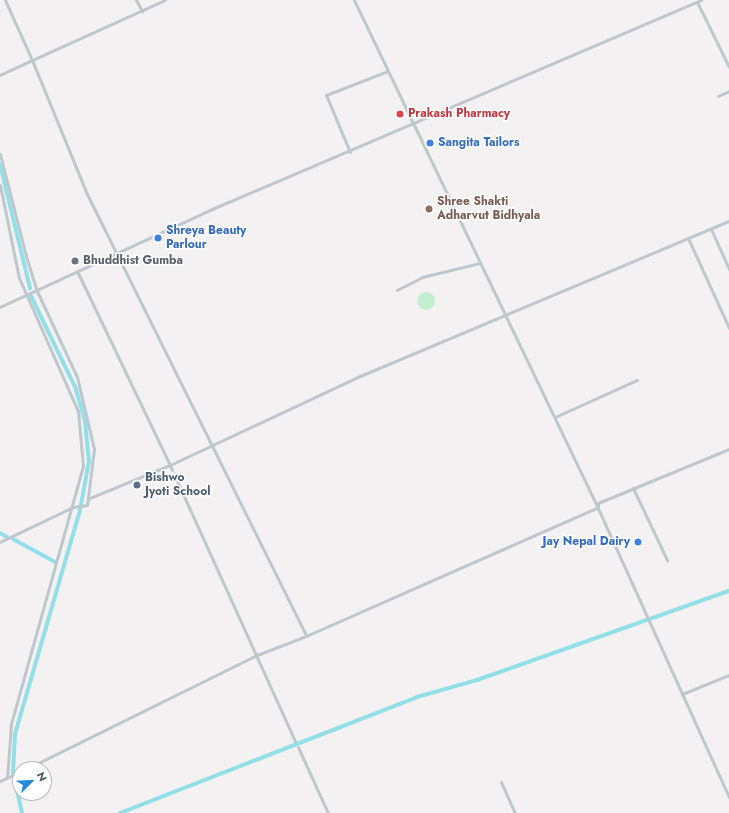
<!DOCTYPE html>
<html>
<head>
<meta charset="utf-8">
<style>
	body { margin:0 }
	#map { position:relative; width:729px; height:813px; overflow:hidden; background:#f3f1f2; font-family:Jost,sans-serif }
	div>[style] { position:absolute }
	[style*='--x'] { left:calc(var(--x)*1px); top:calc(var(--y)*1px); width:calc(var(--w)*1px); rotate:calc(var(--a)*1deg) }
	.green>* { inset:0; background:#c3edcf }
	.round { border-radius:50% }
	.canal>* { height:4px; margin:-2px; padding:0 2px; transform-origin:2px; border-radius:2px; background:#93dfe7 }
	.minor>* { height:3px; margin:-1.5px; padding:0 1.5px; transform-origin:1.5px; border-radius:1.5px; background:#bec7cd }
	.dots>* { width:11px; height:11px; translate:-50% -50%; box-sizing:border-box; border:2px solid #fff; border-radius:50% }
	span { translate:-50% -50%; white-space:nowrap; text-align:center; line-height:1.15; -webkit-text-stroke:3px #fff; paint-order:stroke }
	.health-label { font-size:12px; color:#be3a42; font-weight:700 }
	.left { translate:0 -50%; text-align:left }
	.shop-label { font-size:12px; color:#366cbe; font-weight:700 }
	.right { translate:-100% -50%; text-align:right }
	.education-label { font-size:12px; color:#785e54; font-weight:700 }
	.worship-label { font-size:12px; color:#5b616d; font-weight:700 }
	.service-label { font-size:12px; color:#4e5e75; font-weight:700 }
	.north { position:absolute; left:12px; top:761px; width:40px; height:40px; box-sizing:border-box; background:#fff; border:1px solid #b7bcbf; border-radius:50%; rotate:66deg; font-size:11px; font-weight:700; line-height:16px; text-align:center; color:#4a575e }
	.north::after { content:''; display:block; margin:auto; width:14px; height:18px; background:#2589da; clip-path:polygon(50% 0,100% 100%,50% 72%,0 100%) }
</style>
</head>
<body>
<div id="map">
	<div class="green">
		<i class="round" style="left:417px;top:292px;width:18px;height:18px"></i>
	</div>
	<div class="canal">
		<i style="--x:0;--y:164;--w:128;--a:76.4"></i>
		<i style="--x:0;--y:533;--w:8;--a:30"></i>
		<i style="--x:13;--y:539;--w:48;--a:28.7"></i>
		<i style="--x:22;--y:813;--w:42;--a:-102.4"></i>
		<i style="--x:13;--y:772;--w:38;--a:-87"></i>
		<i style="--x:15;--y:734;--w:233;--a:-73.8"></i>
		<i style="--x:80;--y:510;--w:50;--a:-79.6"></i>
		<i style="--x:89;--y:461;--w:40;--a:-95.7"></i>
		<i style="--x:85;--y:421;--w:33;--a:-106"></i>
		<i style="--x:76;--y:389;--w:103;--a:-115.8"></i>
		<i style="--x:120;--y:813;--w:319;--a:-21.3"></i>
		<i style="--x:417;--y:697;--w:62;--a:-15.8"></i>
		<i style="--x:477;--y:680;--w:267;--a:-19.5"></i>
	</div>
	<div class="minor">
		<i style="--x:136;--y:0;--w:13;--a:61"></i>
		<i style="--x:165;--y:0;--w:146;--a:155.7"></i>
		<i style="--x:32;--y:60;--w:145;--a:67.7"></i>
		<i style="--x:87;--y:194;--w:493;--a:63.6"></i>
		<i style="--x:306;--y:636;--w:319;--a:-23.8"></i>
		<i style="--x:598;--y:507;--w:4;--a:-90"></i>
		<i style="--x:598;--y:503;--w:142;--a:-22.4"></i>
		<i style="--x:354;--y:0;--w:559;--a:64.35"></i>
		<i style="--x:596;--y:504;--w:322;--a:65.6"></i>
		<i style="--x:697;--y:2;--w:72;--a:63.8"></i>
		<i style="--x:0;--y:75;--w:35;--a:-25"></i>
		<i style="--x:32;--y:60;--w:66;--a:-114.2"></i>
		<i style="--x:718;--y:96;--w:12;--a:-24"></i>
		<i style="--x:350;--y:152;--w:62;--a:-112.8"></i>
		<i style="--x:326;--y:95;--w:66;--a:-21.2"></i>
		<i style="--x:0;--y:154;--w:105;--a:75.7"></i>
		<i style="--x:26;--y:256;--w:34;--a:73"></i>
		<i style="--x:36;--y:289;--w:97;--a:65"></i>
		<i style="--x:77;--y:377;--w:74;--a:76.7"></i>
		<i style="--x:94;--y:449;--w:56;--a:97.1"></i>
		<i style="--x:87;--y:505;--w:14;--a:172"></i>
		<i style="--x:73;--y:507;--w:81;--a:154.4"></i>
		<i style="--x:0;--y:185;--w:95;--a:78.5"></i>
		<i style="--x:19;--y:278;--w:145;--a:66.1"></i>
		<i style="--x:78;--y:411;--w:55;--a:84.8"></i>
		<i style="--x:83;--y:466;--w:268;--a:105.6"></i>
		<i style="--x:11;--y:724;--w:54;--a:94.2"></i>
		<i style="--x:711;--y:229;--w:44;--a:65.8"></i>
		<i style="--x:688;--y:238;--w:99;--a:65.5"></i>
		<i style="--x:77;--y:271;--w:215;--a:64.4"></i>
		<i style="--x:170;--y:465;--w:87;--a:157.6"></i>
		<i style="--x:397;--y:290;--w:28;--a:-27"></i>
		<i style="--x:422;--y:277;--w:60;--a:-13.6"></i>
		<i style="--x:0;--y:307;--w:234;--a:-24.8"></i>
		<i style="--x:212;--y:209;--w:532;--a:-23.14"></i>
		<i style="--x:555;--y:417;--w:90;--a:-24.3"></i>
		<i style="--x:633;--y:488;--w:80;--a:64.7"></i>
		<i style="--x:682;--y:694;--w:51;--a:-22"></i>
		<i style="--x:295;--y:741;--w:303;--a:-114.4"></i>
		<i style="--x:170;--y:465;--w:210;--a:-25.1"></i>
		<i style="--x:360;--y:376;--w:400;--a:-22.8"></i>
		<i style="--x:298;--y:747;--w:72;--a:65.6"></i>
		<i style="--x:26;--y:769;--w:258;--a:-26.3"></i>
		<i style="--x:257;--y:655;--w:53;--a:-21.2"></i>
		<i style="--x:0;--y:781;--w:22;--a:-24"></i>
		<i style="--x:501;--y:782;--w:34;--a:66"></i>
	</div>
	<div class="dots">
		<i style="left:400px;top:114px;background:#e0444e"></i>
		<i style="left:430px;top:143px;background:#3f7fe0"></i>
		<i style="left:429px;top:209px;background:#8d6e63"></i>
		<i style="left:158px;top:238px;background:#3f7fe0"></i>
		<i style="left:75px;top:261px;background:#6b7280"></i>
		<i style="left:137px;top:485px;background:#5c6f8a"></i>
		<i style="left:638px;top:542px;background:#3f7fe0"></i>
	</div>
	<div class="health-label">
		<span class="left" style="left:408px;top:114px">Prakash Pharmacy</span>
	</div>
	<div class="shop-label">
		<span class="left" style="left:438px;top:143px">Sangita Tailors</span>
		<span class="left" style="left:166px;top:238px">Shreya Beauty<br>Parlour</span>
		<span class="right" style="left:630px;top:542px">Jay Nepal Dairy</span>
	</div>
	<div class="education-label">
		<span class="left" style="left:437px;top:209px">Shree Shakti<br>Adharvut Bidhyala</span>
	</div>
	<div class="worship-label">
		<span class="left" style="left:83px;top:261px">Bhuddhist Gumba</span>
	</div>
	<div class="service-label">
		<span class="left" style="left:145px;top:485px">Bishwo<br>Jyoti School</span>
	</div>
	<div class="north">N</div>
</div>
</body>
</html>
